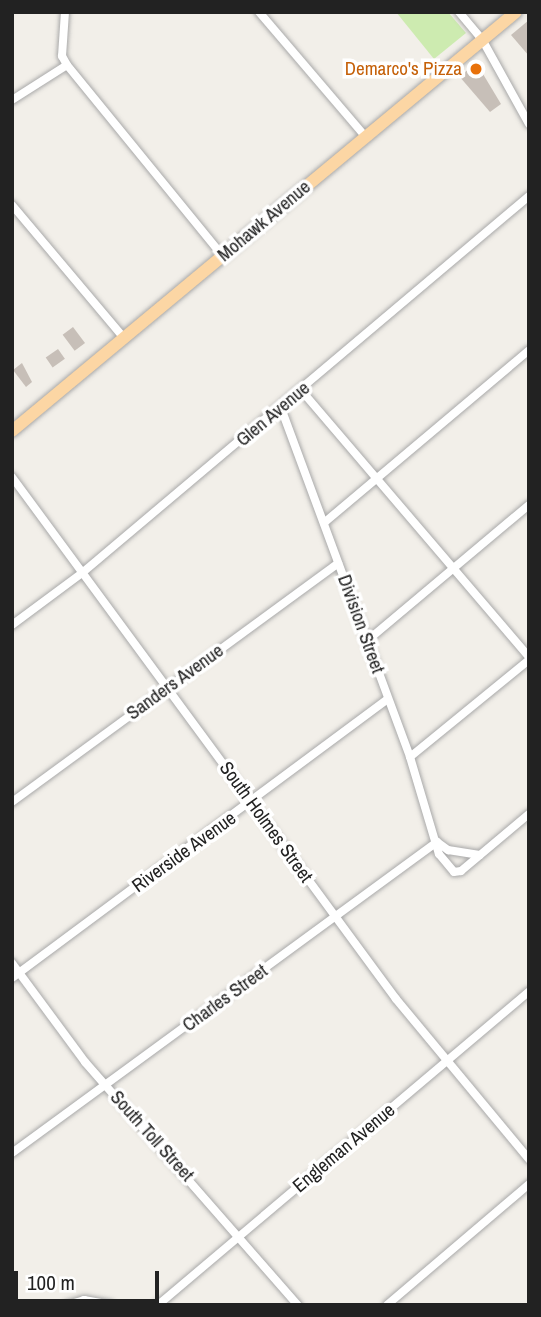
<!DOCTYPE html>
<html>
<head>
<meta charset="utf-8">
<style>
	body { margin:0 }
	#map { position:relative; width:541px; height:1317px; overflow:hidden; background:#f2efe9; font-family:"Archivo Narrow",sans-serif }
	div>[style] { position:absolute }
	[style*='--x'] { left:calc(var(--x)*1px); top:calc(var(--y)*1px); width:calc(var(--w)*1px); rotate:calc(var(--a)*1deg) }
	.grass>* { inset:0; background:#cdebb0 }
	.building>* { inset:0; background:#c7bfb8; transform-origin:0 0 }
	.roads { filter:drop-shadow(0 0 2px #a9a9a9) drop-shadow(0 0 2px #a9a9a9) }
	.minor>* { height:8px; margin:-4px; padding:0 4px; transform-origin:4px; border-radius:4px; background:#fff }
	.primary>* { height:12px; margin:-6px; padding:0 6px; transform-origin:6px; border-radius:6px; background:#fcd6a4 }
	.dots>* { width:19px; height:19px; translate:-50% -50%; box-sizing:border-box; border:4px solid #fff; border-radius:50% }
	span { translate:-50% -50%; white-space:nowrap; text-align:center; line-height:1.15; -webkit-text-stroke:7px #fff; paint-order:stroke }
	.food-label { font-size:19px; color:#c56008 }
	.right { translate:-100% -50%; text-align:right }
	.street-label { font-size:19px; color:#222 }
	.frame { position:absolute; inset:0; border:14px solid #222; pointer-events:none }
	.scale { position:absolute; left:14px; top:1271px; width:145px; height:32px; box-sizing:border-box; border:4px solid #222; border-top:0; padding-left:9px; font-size:21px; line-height:24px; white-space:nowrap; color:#222; -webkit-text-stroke:5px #fff; paint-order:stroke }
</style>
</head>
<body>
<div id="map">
	<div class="grass">
		<i style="clip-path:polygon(396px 12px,448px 12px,466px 33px,434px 59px)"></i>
	</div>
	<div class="building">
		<i style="clip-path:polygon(529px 20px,529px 56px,511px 35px)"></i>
		<i style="clip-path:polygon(477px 64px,501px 104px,490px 112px,459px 76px)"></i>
		<i style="left:73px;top:327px;width:20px;height:13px;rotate:53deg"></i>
		<i style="left:58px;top:349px;width:12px;height:15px;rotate:55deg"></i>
		<i style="clip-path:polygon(22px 363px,32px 382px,26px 387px,13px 370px)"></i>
	</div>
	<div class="roads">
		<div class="minor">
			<i style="--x:65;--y:12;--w:44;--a:93.9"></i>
			<i style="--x:62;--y:56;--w:10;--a:61"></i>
			<i style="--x:67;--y:65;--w:247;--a:50.8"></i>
			<i style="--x:259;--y:12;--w:163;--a:49.5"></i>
			<i style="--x:459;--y:12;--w:38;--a:50"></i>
			<i style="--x:483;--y:41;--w:95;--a:61"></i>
			<i style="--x:12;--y:100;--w:65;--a:-32.5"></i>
			<i style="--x:12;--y:205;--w:172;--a:49.9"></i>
			<i style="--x:301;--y:390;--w:351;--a:49.5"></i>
			<i style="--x:281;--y:408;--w:372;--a:69.7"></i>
			<i style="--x:410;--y:757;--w:101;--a:73.4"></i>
			<i style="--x:439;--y:854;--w:23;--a:50"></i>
			<i style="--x:454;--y:872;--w:7;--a:-8"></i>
			<i style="--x:461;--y:871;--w:89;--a:-40"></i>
			<i style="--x:12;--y:477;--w:648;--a:53.66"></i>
			<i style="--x:396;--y:999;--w:208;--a:50.3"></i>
			<i style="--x:325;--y:522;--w:267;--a:-40.1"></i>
			<i style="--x:12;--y:625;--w:87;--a:-36.6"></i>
			<i style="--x:82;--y:573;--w:585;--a:-40.14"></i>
			<i style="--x:368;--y:640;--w:210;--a:-40"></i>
			<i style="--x:410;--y:757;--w:154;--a:-39.2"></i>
			<i style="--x:12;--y:802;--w:404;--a:-36.2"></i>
			<i style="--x:437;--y:842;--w:14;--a:36"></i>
			<i style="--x:448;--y:850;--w:32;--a:9"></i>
			<i style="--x:12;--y:963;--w:123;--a:53.6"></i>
			<i style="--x:85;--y:1062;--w:323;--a:48.8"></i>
			<i style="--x:12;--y:978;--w:468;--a:-36.6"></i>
			<i style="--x:12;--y:1153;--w:527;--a:-36.2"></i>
			<i style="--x:67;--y:1305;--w:18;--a:-16"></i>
			<i style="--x:84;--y:1300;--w:27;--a:10"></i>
			<i style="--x:158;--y:1305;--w:486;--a:-40.2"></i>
			<i style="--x:387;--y:1305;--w:187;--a:-40.4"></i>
		</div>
		<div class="primary">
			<i style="--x:12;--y:431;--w:655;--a:-39.74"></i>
		</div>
	</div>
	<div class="dots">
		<i style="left:476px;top:69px;background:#e8710a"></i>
	</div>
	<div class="food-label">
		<span class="right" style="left:462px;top:69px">Demarco's Pizza</span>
	</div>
	<div class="street-label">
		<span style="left:264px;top:221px;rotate:-40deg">Mohawk Avenue</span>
		<span style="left:273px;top:414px;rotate:-40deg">Glen Avenue</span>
		<span style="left:361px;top:624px;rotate:70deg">Division Street</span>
		<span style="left:175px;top:682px;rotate:-36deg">Sanders Avenue</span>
		<span style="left:266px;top:822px;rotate:54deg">South Holmes Street</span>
		<span style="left:184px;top:852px;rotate:-36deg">Riverside Avenue</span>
		<span style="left:225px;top:998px;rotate:-36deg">Charles Street</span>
		<span style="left:152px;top:1136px;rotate:48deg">South Toll Street</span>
		<span style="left:344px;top:1148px;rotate:-40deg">Engleman Avenue</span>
	</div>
	<div class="frame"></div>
	<div class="scale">100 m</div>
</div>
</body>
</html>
